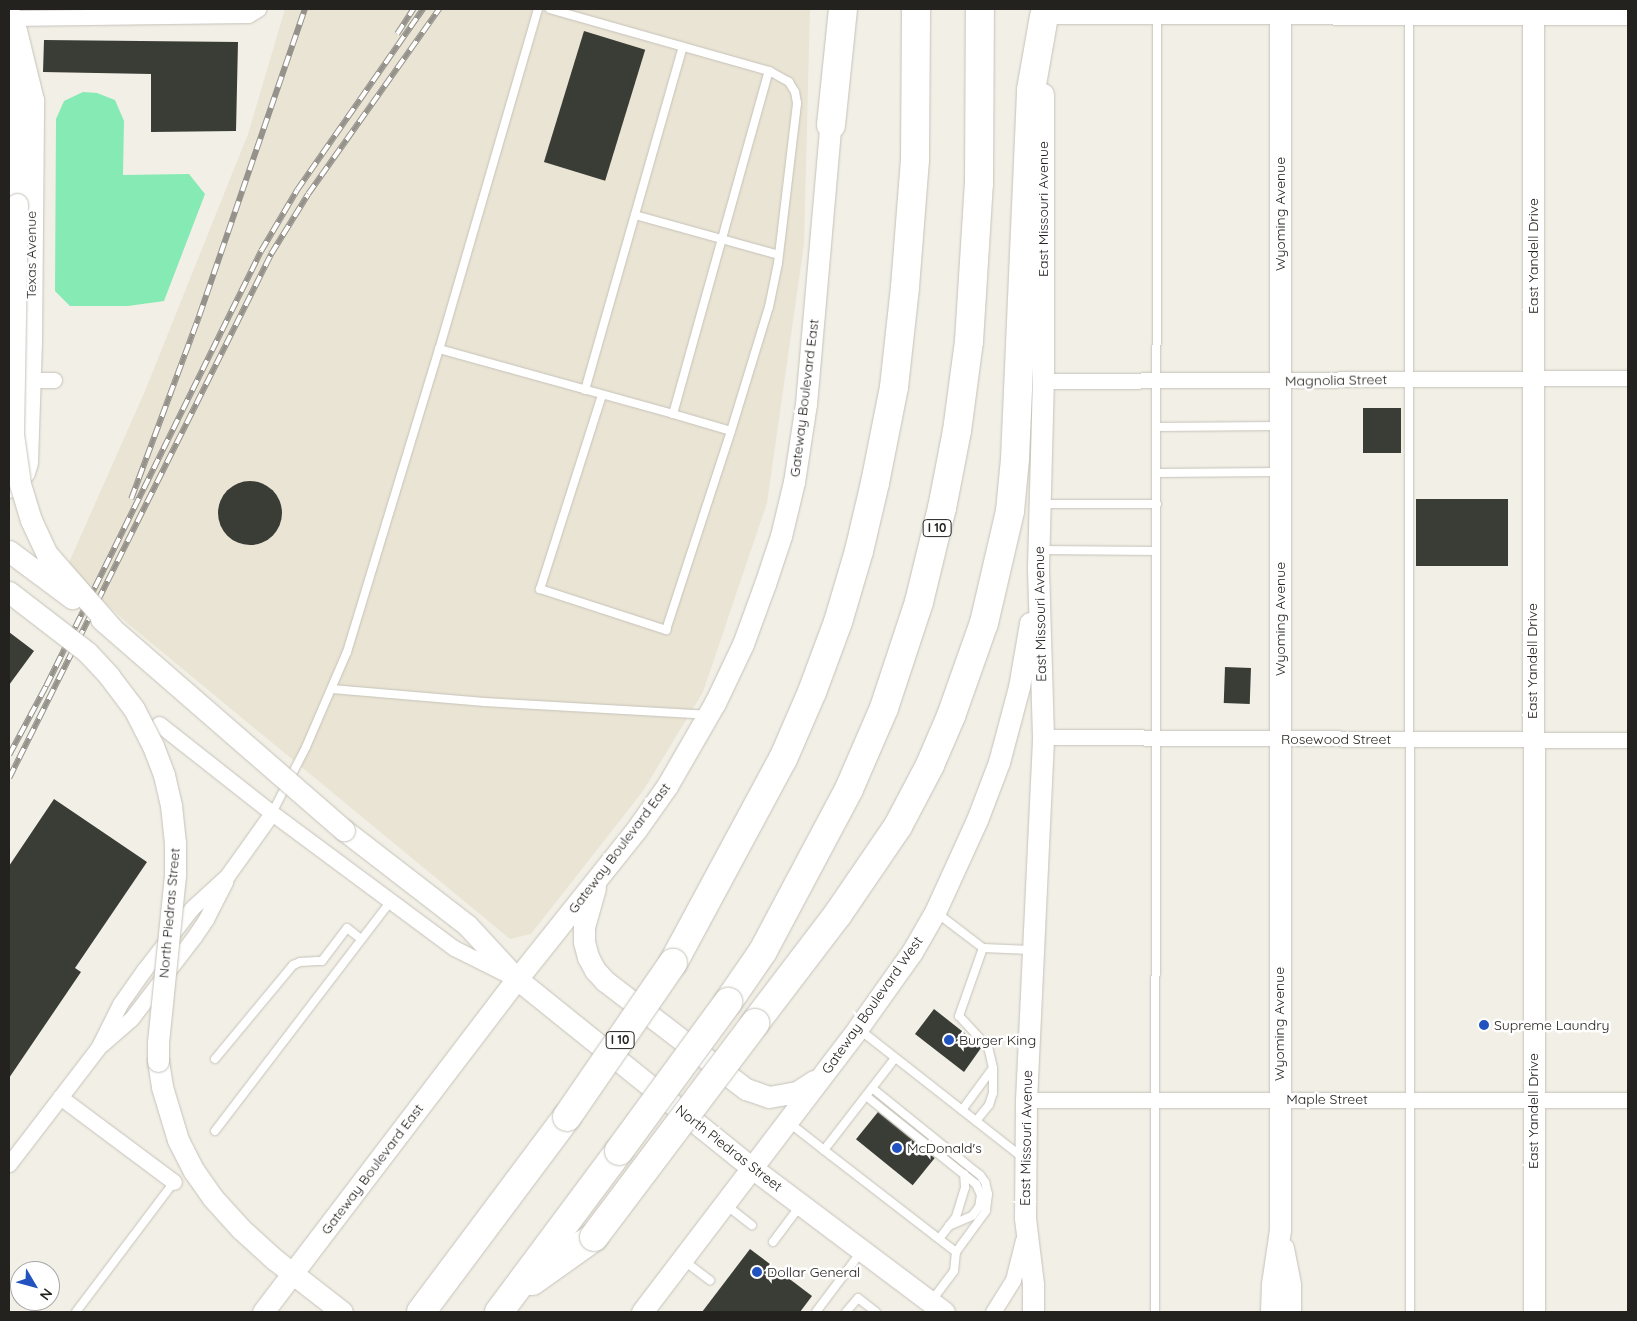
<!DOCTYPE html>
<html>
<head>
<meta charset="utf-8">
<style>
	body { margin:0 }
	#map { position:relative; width:1637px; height:1321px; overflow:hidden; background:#f2efe6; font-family:Quicksand,sans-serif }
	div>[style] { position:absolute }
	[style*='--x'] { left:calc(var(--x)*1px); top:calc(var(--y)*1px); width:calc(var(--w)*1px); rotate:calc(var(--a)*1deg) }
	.built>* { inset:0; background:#eae4d4 }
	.water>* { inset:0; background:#85eab4 }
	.building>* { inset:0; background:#3a3d36; transform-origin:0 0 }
	.round { border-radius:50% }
	.roads { filter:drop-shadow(0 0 1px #c5c2b9) drop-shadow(0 0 1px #c5c2b9) }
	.lane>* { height:8px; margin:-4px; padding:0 4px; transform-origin:4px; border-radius:4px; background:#fff }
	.street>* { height:15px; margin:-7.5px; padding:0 7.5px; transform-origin:7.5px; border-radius:7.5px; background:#fff }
	.secondary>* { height:21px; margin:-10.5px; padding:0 10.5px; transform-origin:10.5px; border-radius:10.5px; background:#fff }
	.highway>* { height:28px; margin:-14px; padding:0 14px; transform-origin:14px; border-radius:14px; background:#fff }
	.rail>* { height:5.5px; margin-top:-2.75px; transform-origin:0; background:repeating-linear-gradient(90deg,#fff 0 11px,#95928c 0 22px); box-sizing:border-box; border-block:1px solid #95928c }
	.bridges { filter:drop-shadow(0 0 1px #c5c2b9) drop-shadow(0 0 1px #c5c2b9) }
	.secondary-bridge>* { height:21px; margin:-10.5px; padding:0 10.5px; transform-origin:10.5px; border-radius:10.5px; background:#fff }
	.highway-bridge>* { height:28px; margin:-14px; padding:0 14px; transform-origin:14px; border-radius:14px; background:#fff }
	.dots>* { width:14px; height:14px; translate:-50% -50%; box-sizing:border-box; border:2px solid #fff; border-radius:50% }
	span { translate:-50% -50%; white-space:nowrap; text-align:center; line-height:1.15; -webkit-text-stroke:5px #fff; paint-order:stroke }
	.shield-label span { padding:1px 4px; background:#fff; border:1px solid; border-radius:4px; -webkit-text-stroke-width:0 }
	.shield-label { font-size:12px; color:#24221f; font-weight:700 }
	.street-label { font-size:14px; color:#24221f }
	.poi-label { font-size:14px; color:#24221f }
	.left { translate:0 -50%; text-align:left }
	.frame { position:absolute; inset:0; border:10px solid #24221f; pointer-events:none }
	.north { position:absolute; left:10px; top:1261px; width:50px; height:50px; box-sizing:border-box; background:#fff; border:1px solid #a7a7a5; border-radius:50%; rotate:127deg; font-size:14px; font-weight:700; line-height:20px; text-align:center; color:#24221f }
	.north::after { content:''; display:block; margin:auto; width:18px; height:22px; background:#2152bf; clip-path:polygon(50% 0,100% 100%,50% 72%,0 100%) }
</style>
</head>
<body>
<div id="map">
	<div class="built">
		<div style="clip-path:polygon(285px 9px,810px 9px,804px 244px,767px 503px,703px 692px,643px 791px,531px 934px,510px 939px,127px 623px,67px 567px,145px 391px,248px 134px)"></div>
	</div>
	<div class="water">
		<div style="clip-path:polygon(83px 92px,97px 93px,115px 100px,124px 121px,123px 175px,189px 174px,205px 194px,164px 301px,128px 306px,70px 306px,55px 291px,56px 119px,64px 101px)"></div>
	</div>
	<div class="building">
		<div style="left:584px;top:31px;width:64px;height:137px;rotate:17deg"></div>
		<div style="clip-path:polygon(44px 40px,238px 42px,236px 131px,151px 132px,151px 74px,43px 72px)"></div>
		<div style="left:1363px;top:408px;width:38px;height:45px"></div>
		<div class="round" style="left:218px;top:481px;width:64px;height:64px"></div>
		<div style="left:1416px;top:499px;width:92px;height:67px"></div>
		<div style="clip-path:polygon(9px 632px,34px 651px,9px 685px)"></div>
		<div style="left:1225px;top:667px;width:26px;height:36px;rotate:2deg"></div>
		<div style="clip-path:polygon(54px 799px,147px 862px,75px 968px,81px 972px,9px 1078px,9px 866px)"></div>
		<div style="clip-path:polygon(934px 1009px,972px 1039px,981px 1048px,964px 1072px,915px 1034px)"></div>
		<div style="left:878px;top:1112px;width:73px;height:35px;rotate:39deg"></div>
		<div style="clip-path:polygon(750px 1249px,812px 1296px,800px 1312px,702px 1312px)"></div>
	</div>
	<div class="roads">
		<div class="lane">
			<div style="--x:538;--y:9;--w:354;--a:106.2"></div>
			<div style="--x:439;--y:349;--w:243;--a:15.5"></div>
			<div style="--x:673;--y:414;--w:356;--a:-74.4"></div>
			<div style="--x:769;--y:71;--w:228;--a:-164.2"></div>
			<div style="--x:1409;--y:9;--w:1303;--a:89.96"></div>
			<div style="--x:635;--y:215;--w:149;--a:15.5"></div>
			<div style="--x:585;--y:390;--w:357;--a:-74.1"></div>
			<div style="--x:602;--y:395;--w:204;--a:107.7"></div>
			<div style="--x:540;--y:589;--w:133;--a:18"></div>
			<div style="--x:666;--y:630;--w:209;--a:-71.9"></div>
			<div style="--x:673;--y:414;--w:60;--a:16.3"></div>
			<div style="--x:731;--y:431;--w:130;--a:-73"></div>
			<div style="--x:769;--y:307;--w:45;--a:-78.4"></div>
			<div style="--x:778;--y:263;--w:161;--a:-83.2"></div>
			<div style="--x:797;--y:103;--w:11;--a:-100"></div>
			<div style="--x:795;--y:92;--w:12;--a:-121"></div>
			<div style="--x:789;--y:82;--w:23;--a:-151"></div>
			<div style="--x:1156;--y:427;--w:122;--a:-0.5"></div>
			<div style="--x:1157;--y:473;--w:121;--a:-0.5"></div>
			<div style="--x:1041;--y:504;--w:116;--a:0"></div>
			<div style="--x:1040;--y:550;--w:116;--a:0.5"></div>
			<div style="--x:332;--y:689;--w:153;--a:4.9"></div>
			<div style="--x:484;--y:702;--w:223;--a:3.3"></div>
			<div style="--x:272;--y:813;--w:74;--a:-62.7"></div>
			<div style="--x:306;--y:747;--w:103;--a:-66.7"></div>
			<div style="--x:347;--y:652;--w:317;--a:-73.1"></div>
			<div style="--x:937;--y:913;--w:58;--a:37.3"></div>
			<div style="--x:983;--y:948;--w:48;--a:2.4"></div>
			<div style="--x:860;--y:1030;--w:206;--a:38.1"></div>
			<div style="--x:215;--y:1059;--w:122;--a:-50.3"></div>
			<div style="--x:293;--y:965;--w:8;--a:-23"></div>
			<div style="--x:300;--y:962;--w:22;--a:-3"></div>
			<div style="--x:322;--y:961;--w:41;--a:-52.9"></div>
			<div style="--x:347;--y:928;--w:18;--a:38"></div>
			<div style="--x:872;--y:1088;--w:139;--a:38.9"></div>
			<div style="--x:980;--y:1175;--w:9;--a:54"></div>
			<div style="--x:985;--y:1182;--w:12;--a:76"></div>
			<div style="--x:988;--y:1194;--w:17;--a:97"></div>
			<div style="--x:986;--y:1211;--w:51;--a:126.2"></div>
			<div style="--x:866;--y:1096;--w:141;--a:38.7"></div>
			<div style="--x:976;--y:1184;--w:12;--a:66"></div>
			<div style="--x:981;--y:1195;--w:12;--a:99"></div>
			<div style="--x:979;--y:1207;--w:11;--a:128"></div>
			<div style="--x:972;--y:1216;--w:25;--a:157"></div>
			<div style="--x:949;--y:1226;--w:16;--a:128"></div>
			<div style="--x:962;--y:1110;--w:52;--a:-53.6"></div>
			<div style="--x:787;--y:1121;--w:47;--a:38.1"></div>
			<div style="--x:824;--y:1150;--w:116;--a:-52.3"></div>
			<div style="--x:976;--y:1121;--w:21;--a:-51"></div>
			<div style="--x:989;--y:1105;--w:13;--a:-72"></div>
			<div style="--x:993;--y:1093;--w:25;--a:-90"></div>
			<div style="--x:993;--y:1068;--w:22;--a:-103"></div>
			<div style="--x:988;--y:1047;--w:42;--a:-133.1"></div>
			<div style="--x:959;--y:1016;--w:72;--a:-70.6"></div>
			<div style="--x:215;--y:1131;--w:290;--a:-52.6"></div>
			<div style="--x:824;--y:1150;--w:167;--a:37.7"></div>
			<div style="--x:956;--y:1252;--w:19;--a:96"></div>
			<div style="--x:954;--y:1271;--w:36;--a:127"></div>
			<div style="--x:726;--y:1205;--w:33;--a:38"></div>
			<div style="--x:949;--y:1226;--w:11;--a:-52"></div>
			<div style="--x:956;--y:1217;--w:31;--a:-73"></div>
			<div style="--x:965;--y:1187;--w:13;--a:-94"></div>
			<div style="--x:773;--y:1242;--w:45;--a:-53.1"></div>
			<div style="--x:683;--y:1260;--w:34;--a:37"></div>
			<div style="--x:76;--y:1312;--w:163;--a:-53"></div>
			<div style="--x:816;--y:1312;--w:75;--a:-53.1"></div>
			<div style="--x:846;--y:1312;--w:18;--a:-49"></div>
			<div style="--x:858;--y:1298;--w:23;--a:38"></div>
			<div style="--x:1155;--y:1312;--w:1298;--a:-89.91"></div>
		</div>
		<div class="street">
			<div style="--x:1044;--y:16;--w:584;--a:0.1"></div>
			<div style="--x:9;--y:18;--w:239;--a:-0.7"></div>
			<div style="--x:248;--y:15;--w:12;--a:-31"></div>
			<div style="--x:20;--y:380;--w:34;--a:0"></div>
			<div style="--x:1043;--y:381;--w:585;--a:-0.29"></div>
			<div style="--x:159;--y:724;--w:144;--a:38.2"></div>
			<div style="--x:272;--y:813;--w:227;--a:36.6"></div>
			<div style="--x:454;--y:948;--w:60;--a:26.6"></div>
			<div style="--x:1043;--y:737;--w:585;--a:0.29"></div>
			<div style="--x:102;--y:1044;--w:38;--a:-41"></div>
			<div style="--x:131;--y:1019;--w:103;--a:-52.5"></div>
			<div style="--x:194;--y:937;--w:22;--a:-56"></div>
			<div style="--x:206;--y:919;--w:42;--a:-62.8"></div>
			<div style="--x:60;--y:1097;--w:142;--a:36.7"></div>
			<div style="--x:1026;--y:1100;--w:602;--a:0"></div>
			<div style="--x:9;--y:1164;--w:146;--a:-52.5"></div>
			<div style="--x:98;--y:1048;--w:49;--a:-63.4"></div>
			<div style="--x:120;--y:1004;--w:42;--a:-54.8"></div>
			<div style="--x:144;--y:970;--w:78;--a:-52.3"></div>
			<div style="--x:192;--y:908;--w:47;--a:-42.4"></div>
			<div style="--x:227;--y:876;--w:77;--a:-54.5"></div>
			<div style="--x:993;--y:1312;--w:38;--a:-58"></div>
			<div style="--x:1013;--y:1280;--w:41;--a:-76"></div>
		</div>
		<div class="secondary">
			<div style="--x:1533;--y:9;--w:1303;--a:89.96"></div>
			<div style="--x:13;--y:53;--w:151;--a:88.5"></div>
			<div style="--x:9;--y:487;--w:21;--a:-45"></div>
			<div style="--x:24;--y:472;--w:10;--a:-73"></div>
			<div style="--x:27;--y:462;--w:121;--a:-88.1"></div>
			<div style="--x:31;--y:341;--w:241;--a:-89.5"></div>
			<div style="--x:33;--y:100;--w:84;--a:-103.7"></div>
			<div style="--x:344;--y:830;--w:155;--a:37.7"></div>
			<div style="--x:467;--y:925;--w:74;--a:47.2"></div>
			<div style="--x:517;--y:979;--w:302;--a:38.8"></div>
			<div style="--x:752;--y:1168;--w:240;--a:36.9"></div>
			<div style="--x:595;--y:888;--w:41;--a:105.8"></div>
			<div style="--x:584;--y:927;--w:15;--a:90"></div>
			<div style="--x:584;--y:942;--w:16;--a:75"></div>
			<div style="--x:588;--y:957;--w:15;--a:62"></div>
			<div style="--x:595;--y:970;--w:15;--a:48"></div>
			<div style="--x:605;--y:981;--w:178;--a:37.5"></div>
			<div style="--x:746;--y:1089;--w:24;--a:19"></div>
			<div style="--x:769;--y:1097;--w:28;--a:-10"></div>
			<div style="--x:797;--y:1092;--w:20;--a:-33"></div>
			<div style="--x:158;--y:1061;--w:26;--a:81"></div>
			<div style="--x:162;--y:1087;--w:55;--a:73.2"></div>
			<div style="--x:178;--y:1140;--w:35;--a:63"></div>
			<div style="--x:194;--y:1171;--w:32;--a:55"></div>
			<div style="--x:212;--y:1197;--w:43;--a:47.8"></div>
			<div style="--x:241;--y:1229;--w:45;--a:42.3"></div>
			<div style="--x:274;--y:1259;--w:86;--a:37.9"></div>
			<div style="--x:1283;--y:1248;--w:38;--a:79"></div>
			<div style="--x:1290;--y:1285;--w:27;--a:90"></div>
			<div style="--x:263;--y:1312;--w:419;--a:-52.7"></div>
			<div style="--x:517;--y:979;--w:191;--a:-51.4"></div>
			<div style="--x:636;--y:830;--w:54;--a:-54.8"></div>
			<div style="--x:667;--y:786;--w:96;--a:-60"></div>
			<div style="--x:715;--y:703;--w:65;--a:-64.6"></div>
			<div style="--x:743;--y:644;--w:64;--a:-69.9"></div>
			<div style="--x:765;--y:584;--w:51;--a:-71.6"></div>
			<div style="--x:781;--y:536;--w:56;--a:-76.5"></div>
			<div style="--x:794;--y:482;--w:79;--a:-81.3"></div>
			<div style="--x:806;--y:404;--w:296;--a:-85"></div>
			<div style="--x:642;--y:1312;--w:357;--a:-52.7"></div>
			<div style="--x:858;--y:1028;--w:93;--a:-54.6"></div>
			<div style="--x:912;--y:952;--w:46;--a:-60.1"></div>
			<div style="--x:935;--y:912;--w:101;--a:-65.5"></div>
			<div style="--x:977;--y:820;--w:62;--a:-69.2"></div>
			<div style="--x:999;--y:762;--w:78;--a:-75.1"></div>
			<div style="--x:1019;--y:687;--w:65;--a:-80.2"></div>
			<div style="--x:1033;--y:1312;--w:28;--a:-90"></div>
			<div style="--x:1033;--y:1284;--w:66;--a:-96.9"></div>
			<div style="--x:1025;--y:1218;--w:118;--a:-89.5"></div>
			<div style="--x:1026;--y:1100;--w:363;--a:-87.3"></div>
			<div style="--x:1043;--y:737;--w:169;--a:-91.7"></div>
			<div style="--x:1038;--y:568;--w:187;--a:-88.5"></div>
			<div style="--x:1043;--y:381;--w:287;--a:-90"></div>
			<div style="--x:1271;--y:1312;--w:28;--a:-88"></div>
			<div style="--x:1272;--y:1284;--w:55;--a:-81.6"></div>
			<div style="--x:1280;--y:1230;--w:1221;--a:-90"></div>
		</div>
		<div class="highway">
			<div style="--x:831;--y:125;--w:117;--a:-84.1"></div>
			<div style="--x:673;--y:963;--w:232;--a:-61.7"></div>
			<div style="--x:783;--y:759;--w:73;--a:-66.6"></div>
			<div style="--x:812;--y:692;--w:75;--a:-69.6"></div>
			<div style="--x:838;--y:622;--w:74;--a:-73.5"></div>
			<div style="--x:859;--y:551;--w:70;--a:-76.8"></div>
			<div style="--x:875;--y:483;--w:98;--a:-78.8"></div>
			<div style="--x:894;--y:387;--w:101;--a:-83.7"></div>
			<div style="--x:905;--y:287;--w:128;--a:-85.5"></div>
			<div style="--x:915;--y:159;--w:150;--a:-89.6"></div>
			<div style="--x:728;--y:1002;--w:62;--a:-55.5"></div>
			<div style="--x:763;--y:951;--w:183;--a:-62"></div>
			<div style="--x:849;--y:789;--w:88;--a:-66.6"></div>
			<div style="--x:884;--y:708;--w:112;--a:-71.7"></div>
			<div style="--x:919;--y:602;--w:97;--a:-76.3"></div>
			<div style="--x:942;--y:508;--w:78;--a:-79"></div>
			<div style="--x:957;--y:431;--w:91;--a:-82.4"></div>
			<div style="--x:969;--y:341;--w:157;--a:-86.4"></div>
			<div style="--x:979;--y:184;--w:175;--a:-89.7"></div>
			<div style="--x:755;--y:1023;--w:137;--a:-52.7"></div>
			<div style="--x:838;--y:914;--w:107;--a:-55.7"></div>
			<div style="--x:898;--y:826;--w:69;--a:-62.3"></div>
			<div style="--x:930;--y:765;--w:53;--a:-66.8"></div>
			<div style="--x:951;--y:716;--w:99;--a:-70.5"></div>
			<div style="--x:984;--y:623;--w:115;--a:-76.9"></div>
			<div style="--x:1010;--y:511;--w:52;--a:-84.5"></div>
			<div style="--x:1015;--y:459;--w:369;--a:-87.5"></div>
			<div style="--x:1031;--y:90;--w:75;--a:-80"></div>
			<div style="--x:532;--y:1281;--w:76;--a:-35.4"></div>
			<div style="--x:421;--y:1312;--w:244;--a:-53.2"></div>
			<div style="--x:499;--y:1312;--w:201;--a:-53.3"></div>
		</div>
	</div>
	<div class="rail">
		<div style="--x:397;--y:34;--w:30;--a:-57"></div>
		<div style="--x:131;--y:499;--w:195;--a:-69.6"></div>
		<div style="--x:199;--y:316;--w:325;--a:-71"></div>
		<div style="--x:9;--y:755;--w:78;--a:-61.8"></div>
		<div style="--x:46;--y:686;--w:485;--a:-63.7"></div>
		<div style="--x:261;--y:251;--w:71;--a:-59.5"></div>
		<div style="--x:297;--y:190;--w:221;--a:-55.2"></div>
		<div style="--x:9;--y:778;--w:586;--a:-63.43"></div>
		<div style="--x:271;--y:254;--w:70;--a:-58.3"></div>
		<div style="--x:308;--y:194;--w:227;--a:-54.7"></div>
	</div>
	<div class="bridges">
		<div class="secondary-bridge">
			<div style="--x:17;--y:204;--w:230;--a:91"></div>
			<div style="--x:13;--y:434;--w:50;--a:82"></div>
			<div style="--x:20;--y:484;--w:38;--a:73"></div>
			<div style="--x:31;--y:520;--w:38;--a:65"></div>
			<div style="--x:47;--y:554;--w:98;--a:48.7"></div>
			<div style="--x:9;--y:551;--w:79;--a:36.7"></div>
			<div style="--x:9;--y:592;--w:98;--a:37.6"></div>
			<div style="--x:87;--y:652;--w:33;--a:47"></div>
			<div style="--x:109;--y:676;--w:41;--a:52.9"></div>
			<div style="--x:134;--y:709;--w:42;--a:62.8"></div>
			<div style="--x:153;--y:746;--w:31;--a:69"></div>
			<div style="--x:164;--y:775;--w:31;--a:77"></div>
			<div style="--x:171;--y:805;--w:37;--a:84"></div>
			<div style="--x:175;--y:842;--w:33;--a:90"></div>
			<div style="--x:175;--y:875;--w:168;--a:95.8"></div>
			<div style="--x:158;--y:1042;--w:19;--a:90"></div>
			<div style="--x:101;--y:619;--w:322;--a:41"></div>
		</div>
		<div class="highway-bridge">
			<div style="--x:567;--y:1117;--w:187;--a:-55.5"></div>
			<div style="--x:619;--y:1151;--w:185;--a:-53.8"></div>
			<div style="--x:594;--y:1237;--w:268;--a:-53"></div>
		</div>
	</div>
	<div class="dots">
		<div style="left:1484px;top:1025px;background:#2152bf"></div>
		<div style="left:949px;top:1040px;background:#2152bf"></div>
		<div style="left:897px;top:1148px;background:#2152bf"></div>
		<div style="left:757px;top:1272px;background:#2152bf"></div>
	</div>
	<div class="shield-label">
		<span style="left:937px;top:528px">I 10</span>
		<span style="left:620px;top:1040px">I 10</span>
	</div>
	<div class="street-label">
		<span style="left:1043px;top:209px;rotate:-90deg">East Missouri Avenue</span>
		<span style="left:1280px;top:214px;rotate:-90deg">Wyoming Avenue</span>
		<span style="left:31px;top:255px;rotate:-90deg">Texas Avenue</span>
		<span style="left:1533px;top:256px;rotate:-90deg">East Yandell Drive</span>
		<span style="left:1336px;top:380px;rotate:-1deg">Magnolia Street</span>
		<span style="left:804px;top:398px;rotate:-83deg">Gateway Boulevard East</span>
		<span style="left:1040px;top:614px;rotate:-91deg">East Missouri Avenue</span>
		<span style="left:1280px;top:619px;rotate:-90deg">Wyoming Avenue</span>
		<span style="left:1532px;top:661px;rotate:-90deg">East Yandell Drive</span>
		<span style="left:1336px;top:739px">Rosewood Street</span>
		<span style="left:619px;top:848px;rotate:-53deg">Gateway Boulevard East</span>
		<span style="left:169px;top:913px;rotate:-85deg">North Piedras Street</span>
		<span style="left:872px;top:1005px;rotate:-55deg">Gateway Boulevard West</span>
		<span style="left:1279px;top:1024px;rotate:-90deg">Wyoming Avenue</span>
		<span style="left:1327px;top:1099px">Maple Street</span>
		<span style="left:1533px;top:1111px;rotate:-90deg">East Yandell Drive</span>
		<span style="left:1026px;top:1138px;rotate:-89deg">East Missouri Avenue</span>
		<span style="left:729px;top:1148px;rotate:38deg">North Piedras Street</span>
		<span style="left:372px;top:1169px;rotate:-53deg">Gateway Boulevard East</span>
	</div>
	<div class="poi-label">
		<span class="left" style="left:1494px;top:1025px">Supreme Laundry</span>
		<span class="left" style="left:959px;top:1040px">Burger King</span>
		<span class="left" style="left:907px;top:1148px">McDonald's</span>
		<span class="left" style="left:767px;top:1272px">Dollar General</span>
	</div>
	<div class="frame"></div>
	<div class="north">N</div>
</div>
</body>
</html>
